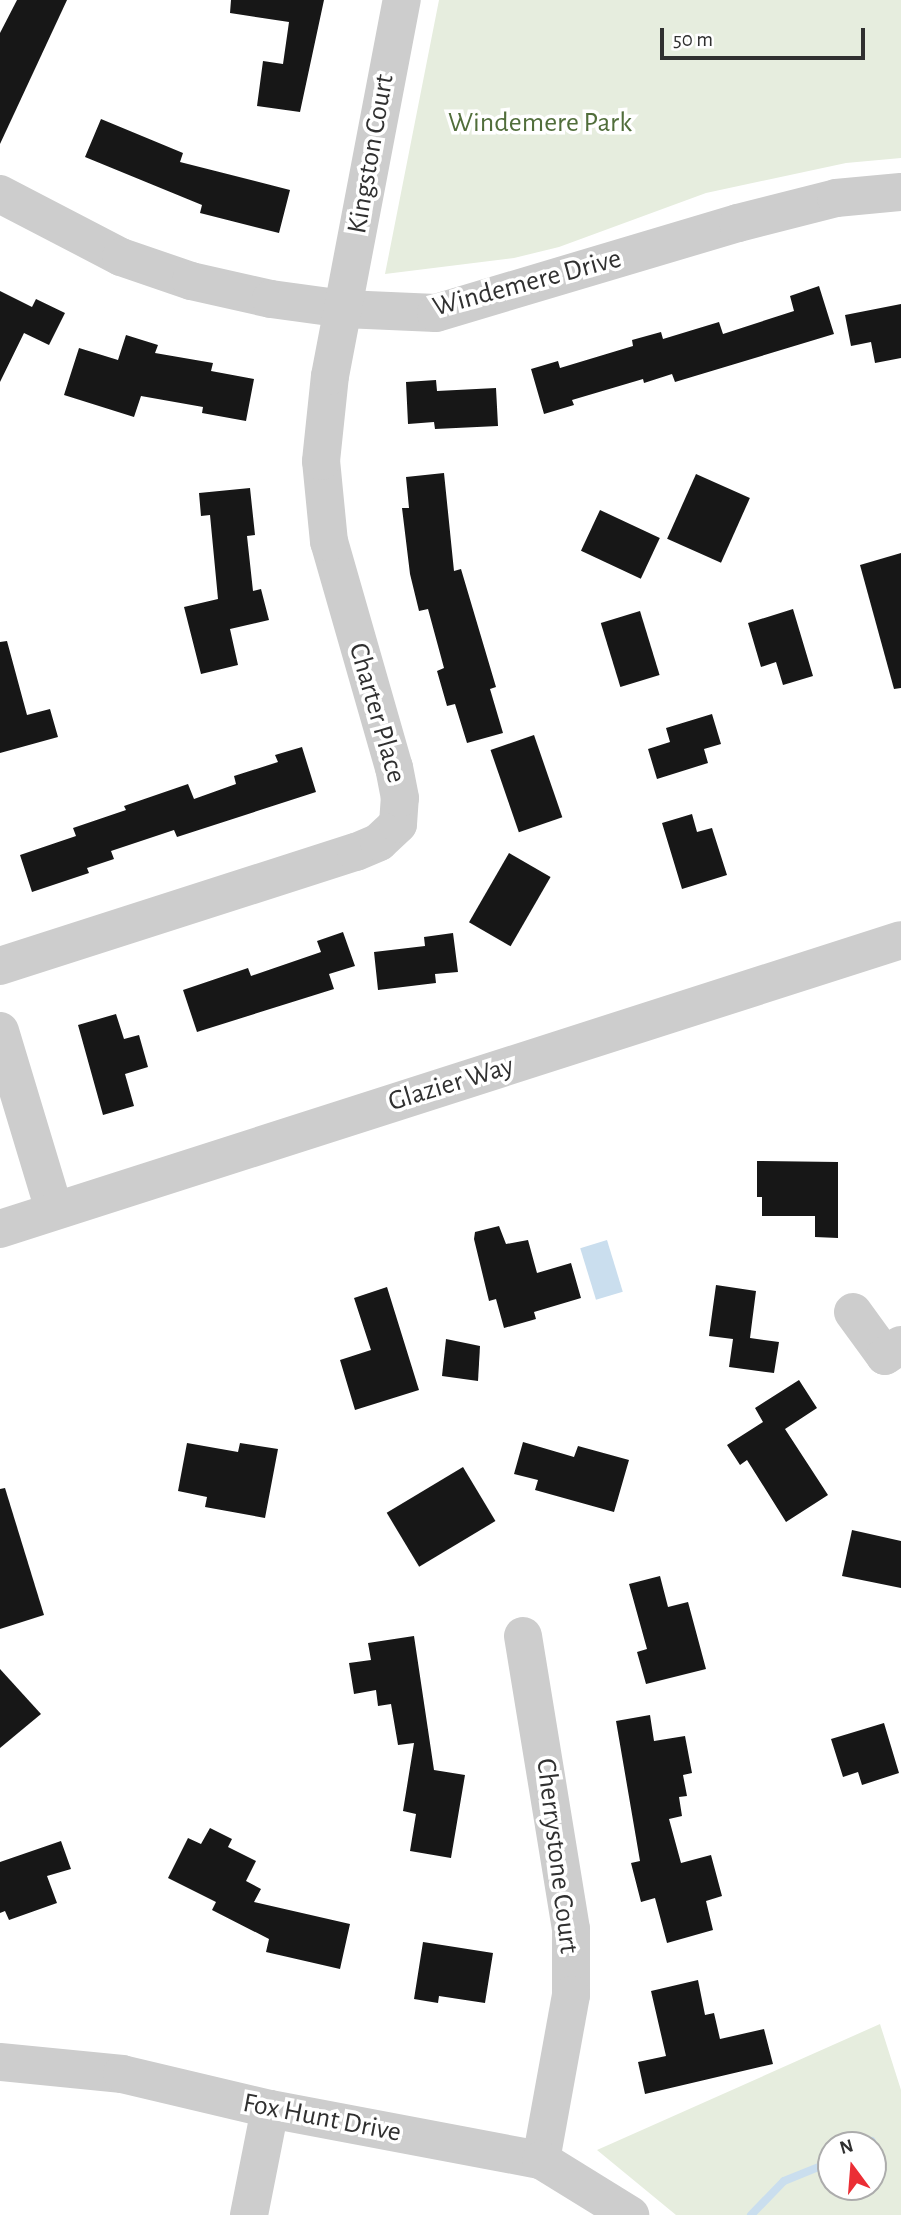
<!DOCTYPE html>
<html>
<head>
<meta charset="utf-8">
<style>
	body { margin:0 }
	#map { position:relative; width:901px; height:2215px; overflow:hidden; background:#fff; font-family:"Alegreya Sans",sans-serif }
	div>[style] { position:absolute }
	[style*='--x'] { left:calc(var(--x)*1px); top:calc(var(--y)*1px); width:calc(var(--w)*1px); rotate:calc(var(--a)*1deg) }
	.green>* { inset:0; background:#e6edde }
	.water>* { inset:0; background:#cadeee; transform-origin:0 0 }
	.stream>* { height:8px; margin:-4px; padding:0 4px; transform-origin:4px; border-radius:4px; background:#cadeee }
	.building>* { inset:0; background:#171717; transform-origin:0 0 }
	.minor>* { height:38px; margin:-19px; padding:0 19px; transform-origin:19px; border-radius:19px; background:#cdcdcd }
	span { translate:-50% -50%; white-space:nowrap; text-align:center; line-height:1.15; -webkit-text-stroke:7px #fff; paint-order:stroke }
	.park-label { font-size:28px; color:#516e3b }
	.street-label { font-size:28px; color:#303030 }
	.north { position:absolute; left:817px; top:2131px; width:70px; height:70px; box-sizing:border-box; background:#fff; border:2px solid #acacac; border-radius:50%; rotate:344deg; font-size:19px; font-weight:700; line-height:28px; text-align:center; color:#303030 }
	.north::after { content:''; display:block; margin:auto; width:24px; height:32px; background:#eb2e35; clip-path:polygon(50% 0,100% 100%,50% 72%,0 100%) }
	.scale { position:absolute; left:660px; top:28px; width:205px; height:32px; box-sizing:border-box; border:4px solid #303030; border-top:0; padding-left:9px; font-size:21px; line-height:24px; white-space:nowrap; color:#303030; -webkit-text-stroke:5px #fff; paint-order:stroke }
</style>
</head>
<body>
<div id="map">
	<div class="green">
		<div style="clip-path:polygon(439px 0,901px 0,901px 158px,846px 163px,706px 193px,559px 247px,514px 258px,385px 274px)"></div>
		<div style="clip-path:polygon(evenodd,880px 2024px,901px 2090px,901px 2215px,676px 2215px,597px 2150px,880px 2024px,831px 2145px,873px 2145px,873px 2187px,831px 2187px,831px 2145px)"></div>
	</div>
	<div class="water">
		<div style="left:607px;top:1240px;width:54px;height:28px;rotate:73deg"></div>
	</div>
	<div class="stream">
		<div style="--x:866;--y:2145;--w:7;--a:-34"></div>
		<div style="--x:751;--y:2215;--w:47;--a:-45.9"></div>
		<div style="--x:784;--y:2181;--w:51;--a:-22"></div>
	</div>
	<div class="building">
		<div style="clip-path:polygon(17px 0,67px 0,0 144px,0 33px)"></div>
		<div style="clip-path:polygon(231px 0,324px 0,300px 112px,257px 106px,263px 61px,283px 64px,289px 22px,230px 13px)"></div>
		<div style="clip-path:polygon(101px 119px,183px 153px,180px 162px,290px 190px,279px 233px,200px 213px,202px 205px,85px 157px)"></div>
		<div style="clip-path:polygon(819px 286px,834px 334px,675px 382px,672px 374px,644px 383px,643px 379px,572px 400px,574px 405px,544px 414px,531px 369px,558px 361px,560px 368px,633px 346px,632px 340px,661px 332px,663px 339px,719px 322px,723px 334px,794px 311px,790px 296px)"></div>
		<div style="clip-path:polygon(0 291px,32px 307px,36px 299px,65px 313px,49px 345px,24px 333px,0 382px)"></div>
		<div style="clip-path:polygon(901px 304px,901px 358px,875px 363px,871px 342px,851px 346px,845px 315px)"></div>
		<div style="clip-path:polygon(126px 335px,158px 345px,155px 353px,213px 363px,211px 371px,254px 379px,246px 421px,202px 413px,203px 407px,141px 396px,134px 417px,64px 395px,79px 348px,118px 360px)"></div>
		<div style="clip-path:polygon(436px 380px,437px 391px,496px 388px,498px 426px,435px 429px,434px 422px,408px 424px,406px 382px)"></div>
		<div style="clip-path:polygon(444px 473px,454px 571px,461px 569px,496px 687px,490px 689px,503px 733px,467px 743px,455px 704px,447px 706px,437px 671px,444px 668px,428px 609px,419px 611px,410px 574px,402px 508px,409px 508px,406px 477px)"></div>
		<div style="left:696px;top:474px;width:59px;height:71px;rotate:24deg"></div>
		<div style="clip-path:polygon(250px 488px,255px 535px,247px 536px,253px 591px,261px 589px,269px 620px,230px 629px,238px 665px,201px 674px,184px 607px,218px 599px,210px 515px,201px 516px,199px 493px)"></div>
		<div style="left:600px;top:510px;width:66px;height:45px;rotate:25deg"></div>
		<div style="clip-path:polygon(901px 553px,901px 688px,894px 689px,860px 565px)"></div>
		<div style="clip-path:polygon(793px 609px,813px 676px,783px 685px,776px 662px,761px 667px,748px 623px)"></div>
		<div style="left:640px;top:611px;width:67px;height:41px;rotate:73deg"></div>
		<div style="clip-path:polygon(7px 641px,27px 715px,50px 709px,58px 737px,0 753px,0 642px)"></div>
		<div style="clip-path:polygon(712px 714px,721px 744px,704px 749px,708px 763px,657px 779px,648px 749px,670px 742px,666px 728px)"></div>
		<div style="left:534px;top:735px;width:87px;height:46px;rotate:71deg"></div>
		<div style="clip-path:polygon(302px 747px,316px 792px,177px 837px,174px 830px,111px 851px,114px 859px,87px 868px,89px 873px,32px 892px,20px 855px,76px 836px,73px 828px,126px 810px,124px 806px,188px 784px,194px 799px,236px 784px,234px 776px,278px 762px,275px 755px)"></div>
		<div style="clip-path:polygon(692px 814px,697px 832px,712px 828px,727px 875px,682px 889px,662px 823px)"></div>
		<div style="left:509px;top:853px;width:48px;height:80px;rotate:30deg"></div>
		<div style="clip-path:polygon(343px 932px,355px 966px,329px 974px,334px 989px,197px 1032px,183px 990px,248px 968px,251px 976px,321px 952px,317px 941px)"></div>
		<div style="clip-path:polygon(453px 933px,458px 972px,435px 974px,436px 983px,378px 990px,374px 952px,425px 946px,424px 937px)"></div>
		<div style="clip-path:polygon(116px 1014px,124px 1039px,139px 1035px,148px 1067px,125px 1074px,134px 1106px,103px 1115px,78px 1025px)"></div>
		<div style="clip-path:polygon(757px 1161px,838px 1162px,838px 1238px,815px 1237px,815px 1216px,762px 1216px,762px 1197px,757px 1197px)"></div>
		<div style="clip-path:polygon(499px 1226px,506px 1244px,528px 1240px,537px 1273px,571px 1263px,581px 1298px,534px 1312px,536px 1319px,504px 1328px,496px 1299px,489px 1301px,474px 1239px,475px 1232px)"></div>
		<div style="clip-path:polygon(716px 1285px,756px 1291px,750px 1338px,779px 1342px,774px 1373px,729px 1367px,733px 1339px,709px 1336px)"></div>
		<div style="clip-path:polygon(387px 1287px,419px 1390px,355px 1410px,340px 1360px,371px 1350px,354px 1298px)"></div>
		<div style="clip-path:polygon(446px 1339px,480px 1346px,478px 1381px,442px 1376px)"></div>
		<div style="clip-path:polygon(799px 1380px,817px 1408px,785px 1429px,828px 1495px,786px 1522px,747px 1460px,740px 1465px,727px 1445px,763px 1422px,755px 1408px)"></div>
		<div style="clip-path:polygon(523px 1442px,574px 1457px,578px 1446px,629px 1460px,614px 1512px,535px 1490px,538px 1480px,514px 1474px)"></div>
		<div style="clip-path:polygon(187px 1443px,238px 1452px,240px 1443px,278px 1449px,265px 1518px,205px 1507px,207px 1497px,178px 1491px)"></div>
		<div style="left:463px;top:1467px;width:63px;height:89px;rotate:59deg"></div>
		<div style="clip-path:polygon(5px 1488px,44px 1615px,0 1629px,0 1489px)"></div>
		<div style="clip-path:polygon(852px 1530px,901px 1541px,901px 1588px,842px 1576px)"></div>
		<div style="clip-path:polygon(660px 1576px,668px 1607px,688px 1602px,706px 1669px,646px 1684px,637px 1652px,647px 1649px,629px 1584px)"></div>
		<div style="clip-path:polygon(414px 1636px,434px 1770px,465px 1775px,451px 1858px,410px 1851px,416px 1814px,403px 1811px,414px 1743px,398px 1745px,391px 1704px,378px 1706px,376px 1690px,354px 1694px,349px 1663px,371px 1660px,368px 1643px)"></div>
		<div style="clip-path:polygon(0 1669px,41px 1714px,0 1748px)"></div>
		<div style="clip-path:polygon(650px 1715px,654px 1741px,685px 1736px,692px 1773px,683px 1775px,687px 1796px,679px 1797px,682px 1816px,669px 1819px,681px 1863px,711px 1855px,722px 1896px,706px 1901px,713px 1930px,667px 1943px,655px 1898px,641px 1902px,631px 1863px,640px 1861px,616px 1721px)"></div>
		<div style="clip-path:polygon(884px 1723px,899px 1773px,862px 1785px,858px 1772px,843px 1777px,831px 1739px)"></div>
		<div style="clip-path:polygon(210px 1828px,232px 1839px,228px 1847px,256px 1861px,246px 1881px,261px 1889px,254px 1902px,350px 1924px,340px 1969px,266px 1952px,269px 1939px,212px 1910px,216px 1902px,168px 1878px,188px 1838px,201px 1844px)"></div>
		<div style="clip-path:polygon(61px 1841px,71px 1869px,47px 1876px,57px 1903px,9px 1920px,5px 1911px,0 1913px,0 1862px)"></div>
		<div style="clip-path:polygon(423px 1942px,493px 1953px,485px 2003px,439px 1996px,438px 2003px,414px 1999px)"></div>
		<div style="clip-path:polygon(698px 1980px,705px 2015px,714px 2013px,720px 2039px,764px 2029px,773px 2064px,645px 2094px,638px 2062px,666px 2056px,651px 1991px)"></div>
	</div>
	<div class="minor">
		<div style="--x:0;--y:194;--w:136;--a:27.5"></div>
		<div style="--x:121;--y:257;--w:74;--a:18.9"></div>
		<div style="--x:191;--y:281;--w:82;--a:12.7"></div>
		<div style="--x:271;--y:299;--w:74;--a:7.8"></div>
		<div style="--x:344;--y:309;--w:92;--a:2.5"></div>
		<div style="--x:436;--y:313;--w:315;--a:-16.6"></div>
		<div style="--x:738;--y:223;--w:101;--a:-14.3"></div>
		<div style="--x:836;--y:198;--w:65;--a:-5.3"></div>
		<div style="--x:0;--y:966;--w:374;--a:-17.8"></div>
		<div style="--x:356;--y:852;--w:25;--a:-23"></div>
		<div style="--x:379;--y:842;--w:26;--a:-43"></div>
		<div style="--x:398;--y:824;--w:26;--a:-86"></div>
		<div style="--x:400;--y:798;--w:31;--a:-101"></div>
		<div style="--x:394;--y:768;--w:235;--a:-106"></div>
		<div style="--x:329;--y:542;--w:81;--a:-95.6"></div>
		<div style="--x:321;--y:461;--w:85;--a:-84"></div>
		<div style="--x:330;--y:376;--w:383;--a:-79.2"></div>
		<div style="--x:0;--y:1031;--w:187;--a:73.2"></div>
		<div style="--x:0;--y:1229;--w:946;--a:-17.78"></div>
		<div style="--x:853;--y:1312;--w:54;--a:54"></div>
		<div style="--x:885;--y:1356;--w:19;--a:-35"></div>
		<div style="--x:523;--y:1636;--w:297;--a:80.7"></div>
		<div style="--x:571;--y:1929;--w:66;--a:90"></div>
		<div style="--x:571;--y:1995;--w:168;--a:100.3"></div>
		<div style="--x:0;--y:2062;--w:123;--a:5.6"></div>
		<div style="--x:122;--y:2074;--w:152;--a:13.3"></div>
		<div style="--x:270;--y:2109;--w:276;--a:10.7"></div>
		<div style="--x:541;--y:2160;--w:105;--a:31.7"></div>
		<div style="--x:249;--y:2215;--w:108;--a:-78.8"></div>
	</div>
	<div class="park-label">
		<span style="left:540px;top:123px">Windemere Park</span>
	</div>
	<div class="street-label">
		<span style="left:371px;top:154px;rotate:-80deg">Kingston Court</span>
		<span style="left:527px;top:283px;rotate:-15deg">Windemere Drive</span>
		<span style="left:377px;top:713px;rotate:74deg">Charter Place</span>
		<span style="left:451px;top:1084px;rotate:-17deg">Glazier Way</span>
		<span style="left:557px;top:1856px;rotate:83deg">Cherrystone Court</span>
		<span style="left:322px;top:2118px;rotate:11deg">Fox Hunt Drive</span>
	</div>
	<div class="north">N</div>
	<div class="scale">50 m</div>
</div>
</body>
</html>
